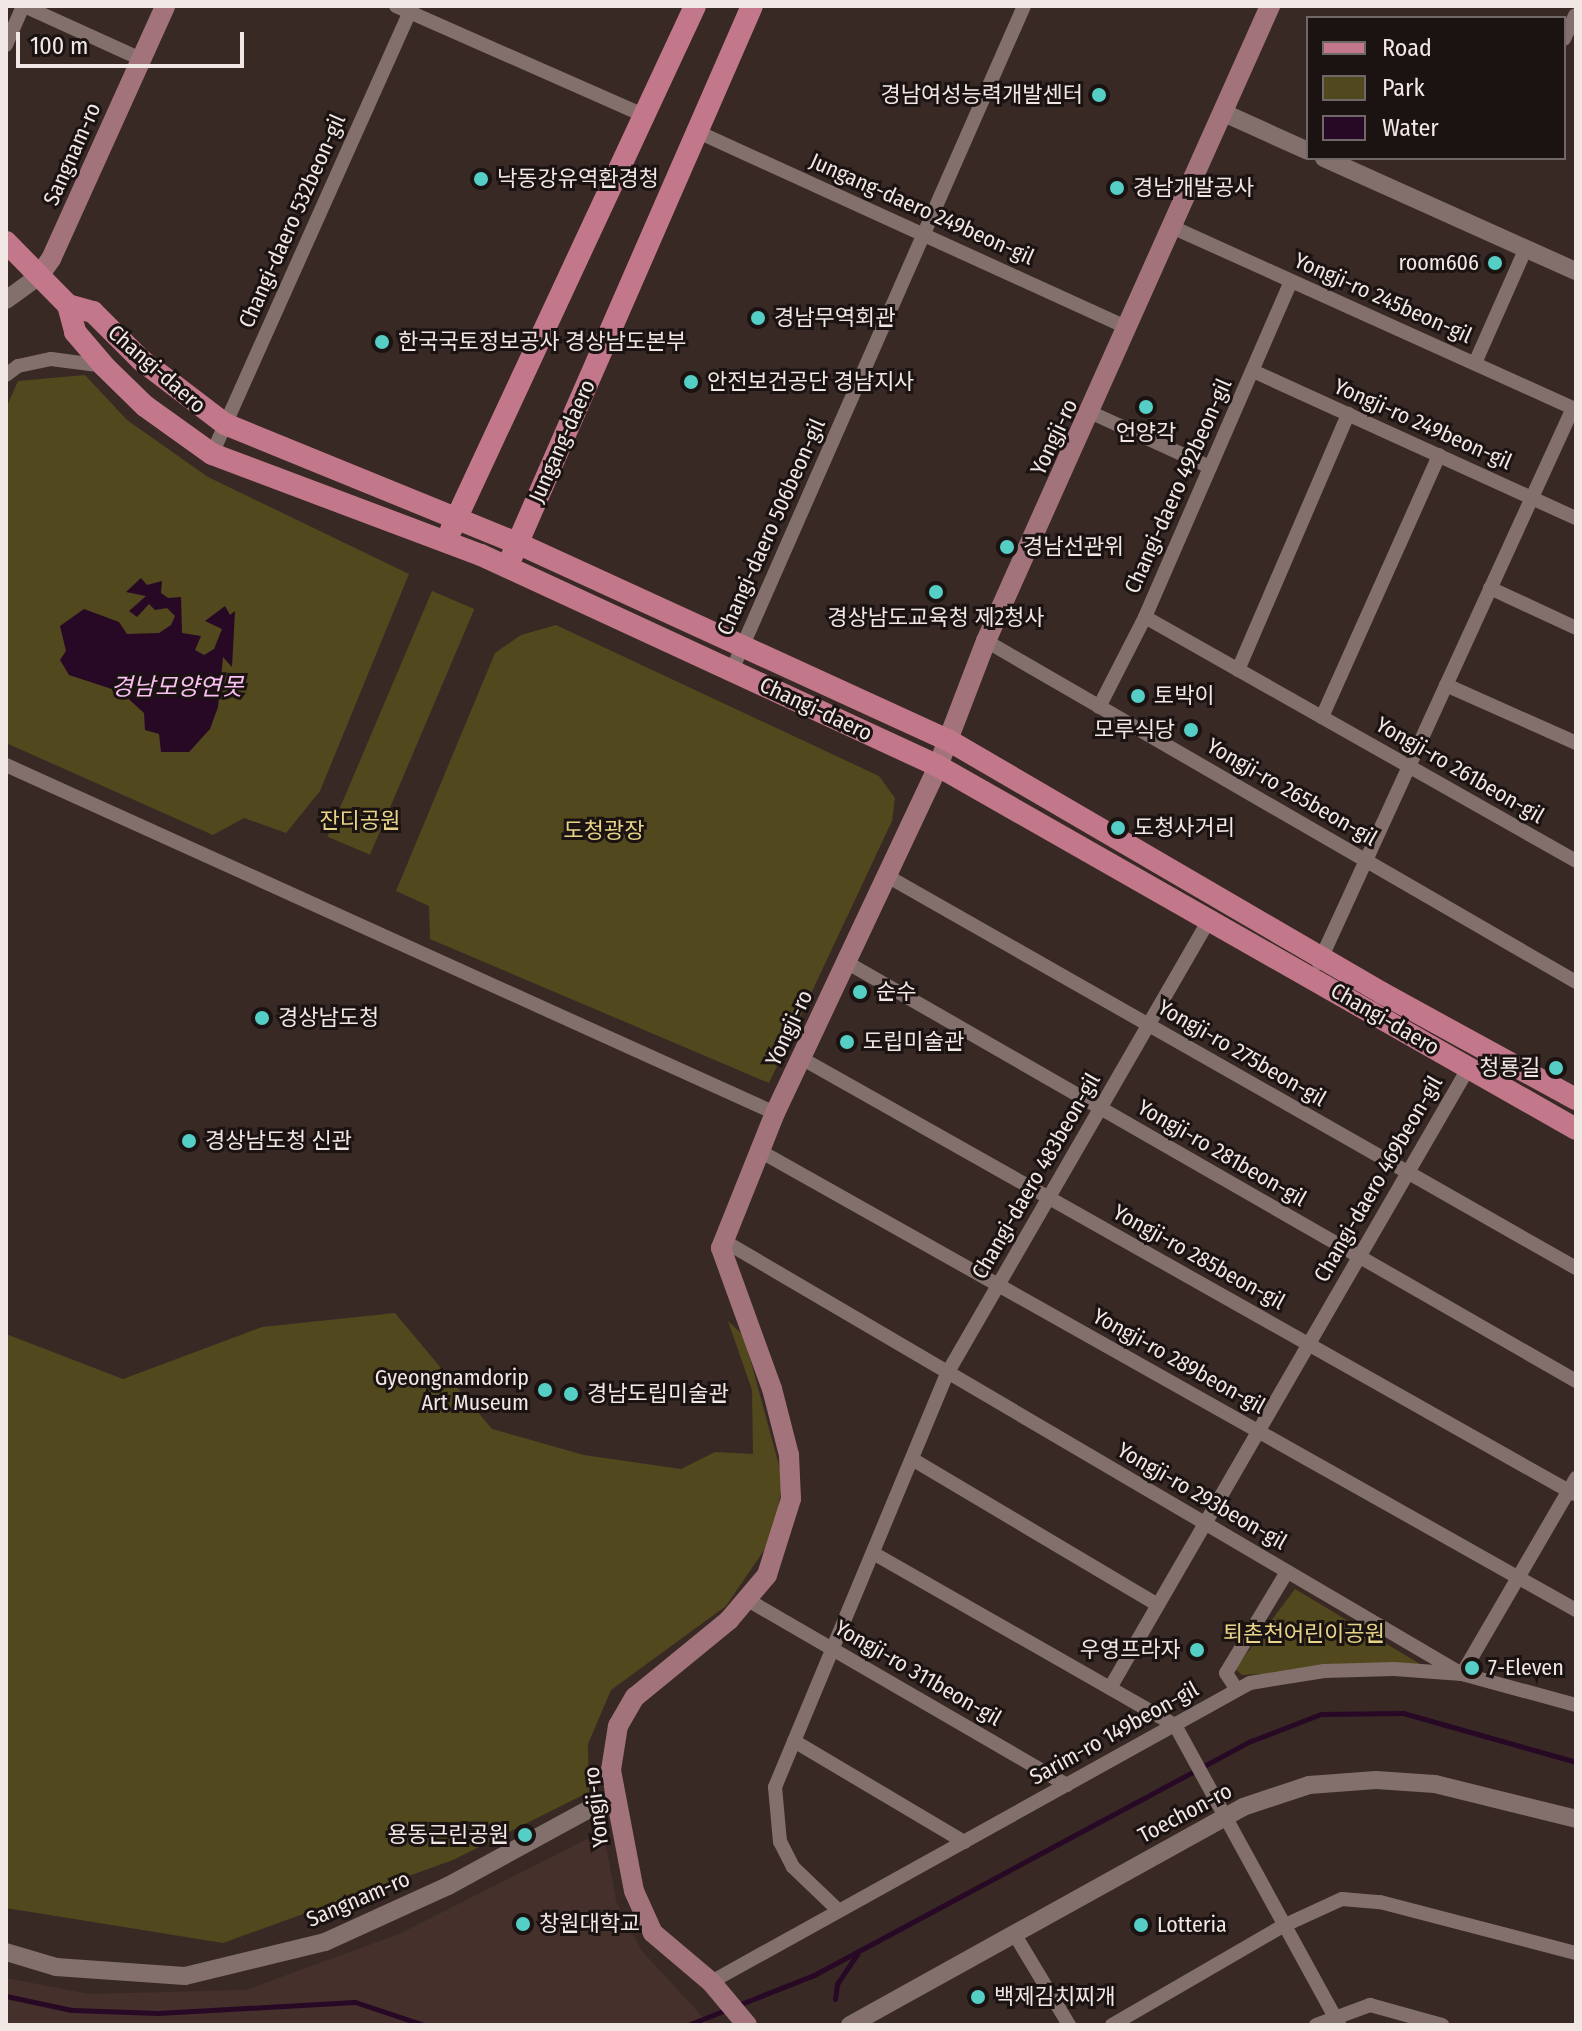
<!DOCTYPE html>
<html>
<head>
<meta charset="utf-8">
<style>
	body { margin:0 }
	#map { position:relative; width:1582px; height:2031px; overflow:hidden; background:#382925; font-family:"Fira Sans Condensed","Noto Sans KR",sans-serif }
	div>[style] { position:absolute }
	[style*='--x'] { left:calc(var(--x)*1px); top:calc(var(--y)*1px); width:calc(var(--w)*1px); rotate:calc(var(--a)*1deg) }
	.built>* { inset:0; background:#46302b }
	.green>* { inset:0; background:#52481d; transform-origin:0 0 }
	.water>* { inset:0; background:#270825 }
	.stream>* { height:5px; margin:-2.5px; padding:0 2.5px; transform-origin:2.5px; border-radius:2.5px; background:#270825 }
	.minor>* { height:14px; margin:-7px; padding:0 7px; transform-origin:7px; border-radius:7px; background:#83706c }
	.tertiary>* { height:18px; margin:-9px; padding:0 9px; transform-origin:9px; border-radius:9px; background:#83706c }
	.secondary>* { height:20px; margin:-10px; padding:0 10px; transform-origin:10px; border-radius:10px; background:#a3737b }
	.primary>* { height:22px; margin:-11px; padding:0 11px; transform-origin:11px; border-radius:11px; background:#c3778a }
	.dots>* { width:22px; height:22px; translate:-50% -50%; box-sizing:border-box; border:4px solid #1a1312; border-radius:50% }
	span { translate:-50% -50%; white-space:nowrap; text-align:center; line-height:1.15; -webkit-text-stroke:6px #1a1312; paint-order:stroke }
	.poi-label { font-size:22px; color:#f1e7e4 }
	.right { translate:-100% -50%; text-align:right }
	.left { translate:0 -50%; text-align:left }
	.street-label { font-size:22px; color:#f1e7e4 }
	.park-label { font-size:22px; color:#e7d488 }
	.water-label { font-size:24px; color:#fcbff4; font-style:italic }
	.frame { position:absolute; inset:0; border:8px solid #f1e7e4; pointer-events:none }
	.legend { position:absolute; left:1306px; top:16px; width:260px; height:144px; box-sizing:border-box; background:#1a1312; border:2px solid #706866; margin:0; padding:10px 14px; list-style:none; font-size:24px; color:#f1e7e4 }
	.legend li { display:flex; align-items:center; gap:16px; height:40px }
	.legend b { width:40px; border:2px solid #706866 }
	.scale { position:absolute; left:16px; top:32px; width:228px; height:36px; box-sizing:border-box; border:4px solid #f1e7e4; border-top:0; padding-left:10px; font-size:24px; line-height:28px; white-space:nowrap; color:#f1e7e4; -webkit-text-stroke:6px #1a1312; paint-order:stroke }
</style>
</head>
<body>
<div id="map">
	<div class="built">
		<div style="clip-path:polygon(587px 1839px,605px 1839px,616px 1901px,641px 1950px,710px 2025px,6px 2025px,6px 1978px,89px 1994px,246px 1990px,399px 1934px)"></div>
	</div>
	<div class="green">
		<div style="clip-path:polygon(85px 375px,127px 420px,208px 477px,409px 574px,320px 791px,286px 833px,244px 818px,213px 835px,6px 743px,6px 408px,18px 381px)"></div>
		<div style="left:432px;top:591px;width:46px;height:267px;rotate:23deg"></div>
		<div style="clip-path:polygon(556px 625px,879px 776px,895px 798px,892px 821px,769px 1083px,430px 939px,429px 906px,396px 891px,495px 653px,521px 635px)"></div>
		<div style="clip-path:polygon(395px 1313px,492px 1429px,584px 1455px,681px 1469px,715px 1452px,753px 1454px,752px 1390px,728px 1321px,744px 1336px,783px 1480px,773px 1537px,726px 1606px,611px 1690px,588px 1744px,589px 1792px,453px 1860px,223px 1943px,6px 1908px,6px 1334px,123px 1379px,262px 1327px)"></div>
		<div style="clip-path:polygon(1295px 1589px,1420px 1664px,1242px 1675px,1235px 1669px)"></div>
	</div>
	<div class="water">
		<div style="clip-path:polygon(141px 578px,147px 585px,162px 581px,161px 593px,168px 598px,181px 597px,182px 633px,201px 636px,195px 650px,204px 655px,214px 649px,222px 629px,205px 621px,225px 606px,230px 615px,235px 611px,232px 667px,223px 657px,218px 707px,210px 729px,189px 752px,161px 752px,159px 734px,145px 730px,144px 713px,121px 692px,69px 675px,60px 660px,66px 651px,60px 626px,84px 609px,119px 622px,127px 634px,159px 633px,171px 625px,175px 616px,167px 608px,155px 610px,149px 604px,137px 617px,129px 611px,146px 596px,126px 592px)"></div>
	</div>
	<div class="stream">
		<div style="--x:6;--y:1996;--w:67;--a:12"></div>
		<div style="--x:72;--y:2010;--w:86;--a:2"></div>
		<div style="--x:158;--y:2013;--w:197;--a:-3.2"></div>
		<div style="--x:355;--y:2002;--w:73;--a:18.4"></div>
		<div style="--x:835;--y:1999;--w:15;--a:-82"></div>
		<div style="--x:837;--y:1984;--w:36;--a:-56"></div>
		<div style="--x:738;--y:2005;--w:82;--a:-21.5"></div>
		<div style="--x:814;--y:1975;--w:496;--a:-28.2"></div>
		<div style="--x:1251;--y:1741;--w:75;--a:-21.1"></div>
		<div style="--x:1321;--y:1714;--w:82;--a:-0.7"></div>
		<div style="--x:1403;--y:1713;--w:180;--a:15.8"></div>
		<div style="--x:688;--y:2025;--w:43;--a:-21.8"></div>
	</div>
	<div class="minor">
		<div style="--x:24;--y:6;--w:128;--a:24.4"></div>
		<div style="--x:396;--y:6;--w:272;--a:23.8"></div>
		<div style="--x:1564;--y:39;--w:26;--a:-65"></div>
		<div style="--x:6;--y:45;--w:43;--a:-66.4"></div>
		<div style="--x:698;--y:132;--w:473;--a:24.5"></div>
		<div style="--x:1172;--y:227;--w:443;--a:24.3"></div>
		<div style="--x:1475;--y:363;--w:126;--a:-66.1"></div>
		<div style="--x:1253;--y:371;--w:355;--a:24.5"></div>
		<div style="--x:6;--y:375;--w:15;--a:-37"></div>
		<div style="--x:18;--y:366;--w:34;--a:-12"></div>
		<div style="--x:51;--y:359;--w:53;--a:7.5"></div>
		<div style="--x:1092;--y:413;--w:130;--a:24.6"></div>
		<div style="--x:212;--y:454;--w:491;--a:-65.9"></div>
		<div style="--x:1490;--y:588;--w:95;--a:24.9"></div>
		<div style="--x:1145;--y:617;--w:495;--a:29.5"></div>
		<div style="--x:986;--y:641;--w:681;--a:30.03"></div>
		<div style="--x:732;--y:670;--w:725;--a:-66.26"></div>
		<div style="--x:1238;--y:670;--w:279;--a:-66.7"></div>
		<div style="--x:1446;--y:685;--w:142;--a:24"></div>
		<div style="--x:1099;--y:707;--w:101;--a:-62.9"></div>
		<div style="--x:1145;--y:617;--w:366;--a:-66.5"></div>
		<div style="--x:1322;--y:717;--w:287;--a:-65.9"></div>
		<div style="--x:6;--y:765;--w:844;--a:24.35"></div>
		<div style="--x:887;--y:876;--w:793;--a:29.64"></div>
		<div style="--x:846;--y:962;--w:842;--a:29.85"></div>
		<div style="--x:1319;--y:963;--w:610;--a:-65.41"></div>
		<div style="--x:801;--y:1058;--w:887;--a:29.42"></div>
		<div style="--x:760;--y:1151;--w:936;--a:29.36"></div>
		<div style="--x:724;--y:1241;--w:856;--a:30.4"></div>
		<div style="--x:1462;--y:1674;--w:227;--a:-59.8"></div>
		<div style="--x:912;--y:1459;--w:286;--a:30.7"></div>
		<div style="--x:873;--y:1553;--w:348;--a:29.7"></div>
		<div style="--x:1175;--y:1725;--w:342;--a:61.3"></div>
		<div style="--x:746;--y:1599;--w:371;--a:30.1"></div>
		<div style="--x:1110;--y:1688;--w:717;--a:-59.97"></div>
		<div style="--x:1237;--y:1690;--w:20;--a:-123"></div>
		<div style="--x:1226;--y:1673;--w:118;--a:-58.9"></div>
		<div style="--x:794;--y:1741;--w:198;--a:30.7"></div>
		<div style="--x:839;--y:1911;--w:64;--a:-136.3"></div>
		<div style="--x:793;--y:1867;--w:28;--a:-117"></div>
		<div style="--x:780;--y:1842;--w:55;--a:-95.2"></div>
		<div style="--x:775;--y:1787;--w:450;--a:-67.4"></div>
		<div style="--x:948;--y:1372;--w:522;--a:-60"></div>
		<div style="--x:1015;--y:1935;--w:105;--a:59"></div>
		<div style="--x:711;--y:1982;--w:616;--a:-29.02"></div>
		<div style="--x:1250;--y:1683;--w:75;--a:-9.2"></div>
		<div style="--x:1324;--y:1671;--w:70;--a:-1.6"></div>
		<div style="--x:1394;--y:1669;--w:68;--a:4.2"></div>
		<div style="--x:1462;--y:1674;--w:118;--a:15.2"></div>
		<div style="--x:1112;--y:2025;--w:198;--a:-30.1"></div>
		<div style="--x:1283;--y:1926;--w:65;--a:-24.6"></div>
		<div style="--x:1342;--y:1899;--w:38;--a:5"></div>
		<div style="--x:1380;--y:1902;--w:203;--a:14.6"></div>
		<div style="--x:1316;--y:2025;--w:58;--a:-20.3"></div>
		<div style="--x:1370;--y:2005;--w:75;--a:15.5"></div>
	</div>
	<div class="tertiary">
		<div style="--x:1224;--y:113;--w:92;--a:24.3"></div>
		<div style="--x:1324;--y:158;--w:276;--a:24.2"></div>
		<div style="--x:6;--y:300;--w:41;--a:-36"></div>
		<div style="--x:6;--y:1952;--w:52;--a:16.7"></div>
		<div style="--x:56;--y:1967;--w:129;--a:4"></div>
		<div style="--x:185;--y:1976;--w:144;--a:-13.7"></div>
		<div style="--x:325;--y:1942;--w:135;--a:-24.5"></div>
		<div style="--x:448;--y:1886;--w:190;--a:-28.6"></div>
		<div style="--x:850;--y:2025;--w:449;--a:-29"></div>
		<div style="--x:1243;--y:1807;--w:70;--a:-18.4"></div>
		<div style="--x:1309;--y:1785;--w:67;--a:-4.3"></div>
		<div style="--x:1376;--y:1780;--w:59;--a:3.9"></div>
		<div style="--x:1435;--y:1784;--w:145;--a:13.9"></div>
	</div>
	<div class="secondary">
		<div style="--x:39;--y:276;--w:21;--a:-55"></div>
		<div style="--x:51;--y:259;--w:277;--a:-65.7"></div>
		<div style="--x:747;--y:2025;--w:56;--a:-129.9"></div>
		<div style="--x:711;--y:1982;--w:76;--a:-139.8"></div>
		<div style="--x:653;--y:1933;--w:46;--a:-114.3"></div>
		<div style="--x:634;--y:1891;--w:123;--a:-100.8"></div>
		<div style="--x:611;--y:1770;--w:45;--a:-81"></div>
		<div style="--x:618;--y:1726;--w:34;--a:-60"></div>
		<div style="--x:635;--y:1697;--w:122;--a:-39.3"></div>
		<div style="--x:729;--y:1620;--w:59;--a:-49.8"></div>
		<div style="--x:767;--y:1575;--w:80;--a:-72.5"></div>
		<div style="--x:791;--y:1499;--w:44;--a:-92.6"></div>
		<div style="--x:789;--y:1455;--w:68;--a:-104.4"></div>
		<div style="--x:772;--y:1389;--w:150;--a:-109.9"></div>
		<div style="--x:721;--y:1248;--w:145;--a:-68.2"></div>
		<div style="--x:775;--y:1113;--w:383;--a:-64.8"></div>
		<div style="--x:938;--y:766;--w:134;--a:-69"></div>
		<div style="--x:986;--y:641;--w:696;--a:-65.9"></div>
	</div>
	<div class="primary">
		<div style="--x:6;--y:242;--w:88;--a:45.5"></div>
		<div style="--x:68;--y:305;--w:26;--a:16"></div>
		<div style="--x:93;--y:312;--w:68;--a:45"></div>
		<div style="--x:141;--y:360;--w:106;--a:37.3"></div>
		<div style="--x:225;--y:424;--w:315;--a:22.2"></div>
		<div style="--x:517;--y:543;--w:474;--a:24.6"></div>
		<div style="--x:948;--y:740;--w:502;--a:30.24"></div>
		<div style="--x:1382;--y:993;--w:221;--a:28.7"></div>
		<div style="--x:68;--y:305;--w:28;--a:75"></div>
		<div style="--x:75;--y:332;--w:45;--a:49.5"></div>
		<div style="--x:104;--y:366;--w:57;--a:44.3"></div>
		<div style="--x:145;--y:406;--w:82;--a:35.6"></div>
		<div style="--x:212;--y:454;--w:287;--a:20.6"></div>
		<div style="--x:481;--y:555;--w:503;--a:24.78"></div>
		<div style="--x:938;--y:766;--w:734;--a:29.64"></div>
		<div style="--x:451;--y:530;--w:578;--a:-65.03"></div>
		<div style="--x:512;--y:556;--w:600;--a:-66.43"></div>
	</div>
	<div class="dots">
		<div style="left:1099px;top:95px;background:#55cec6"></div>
		<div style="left:481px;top:179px;background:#55cec6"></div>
		<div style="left:1117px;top:188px;background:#55cec6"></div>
		<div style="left:1495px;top:263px;background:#55cec6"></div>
		<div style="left:758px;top:318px;background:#55cec6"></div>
		<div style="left:382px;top:342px;background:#55cec6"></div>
		<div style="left:691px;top:382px;background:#55cec6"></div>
		<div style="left:1146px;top:407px;background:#55cec6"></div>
		<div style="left:1007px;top:547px;background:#55cec6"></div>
		<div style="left:936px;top:592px;background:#55cec6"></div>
		<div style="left:1138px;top:696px;background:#55cec6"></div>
		<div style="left:1191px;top:730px;background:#55cec6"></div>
		<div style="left:1118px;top:828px;background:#55cec6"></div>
		<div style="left:860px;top:992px;background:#55cec6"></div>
		<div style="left:262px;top:1018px;background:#55cec6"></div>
		<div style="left:847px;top:1042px;background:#55cec6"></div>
		<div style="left:1556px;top:1068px;background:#55cec6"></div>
		<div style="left:189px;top:1141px;background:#55cec6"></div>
		<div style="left:545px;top:1390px;background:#55cec6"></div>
		<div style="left:571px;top:1394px;background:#55cec6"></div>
		<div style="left:1197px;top:1650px;background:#55cec6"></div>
		<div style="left:1472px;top:1668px;background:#55cec6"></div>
		<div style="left:525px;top:1835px;background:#55cec6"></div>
		<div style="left:523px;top:1924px;background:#55cec6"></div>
		<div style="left:1141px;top:1925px;background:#55cec6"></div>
		<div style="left:978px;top:1997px;background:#55cec6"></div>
	</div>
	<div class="poi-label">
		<span class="right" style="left:1083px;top:95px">경남여성능력개발센터</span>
		<span class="left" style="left:497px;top:179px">낙동강유역환경청</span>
		<span class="left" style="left:1133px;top:188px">경남개발공사</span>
		<span class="right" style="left:1479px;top:263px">room606</span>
		<span class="left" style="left:774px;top:318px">경남무역회관</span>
		<span class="left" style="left:398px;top:342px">한국국토정보공사 경상남도본부</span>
		<span class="left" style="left:707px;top:382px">안전보건공단 경남지사</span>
		<span style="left:1146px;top:433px">언양각</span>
		<span class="left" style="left:1023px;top:547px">경남선관위</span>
		<span style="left:936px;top:618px">경상남도교육청 제2청사</span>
		<span class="left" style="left:1154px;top:696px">토박이</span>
		<span class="right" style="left:1175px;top:730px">모루식당</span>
		<span class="left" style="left:1134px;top:828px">도청사거리</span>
		<span class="left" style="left:876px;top:992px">순수</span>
		<span class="left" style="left:278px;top:1018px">경상남도청</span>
		<span class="left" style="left:863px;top:1042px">도립미술관</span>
		<span class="right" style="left:1540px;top:1068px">청룡길</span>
		<span class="left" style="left:205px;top:1141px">경상남도청 신관</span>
		<span class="right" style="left:529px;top:1390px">Gyeongnamdorip<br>Art Museum</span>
		<span class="left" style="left:587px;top:1394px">경남도립미술관</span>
		<span class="right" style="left:1181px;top:1650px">우영프라자</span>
		<span class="left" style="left:1488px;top:1668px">7-Eleven</span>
		<span class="right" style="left:509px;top:1835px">용동근린공원</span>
		<span class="left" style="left:539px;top:1924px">창원대학교</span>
		<span class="left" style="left:1157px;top:1925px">Lotteria</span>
		<span class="left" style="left:994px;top:1997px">백제김치찌개</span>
	</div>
	<div class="street-label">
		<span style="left:72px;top:154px;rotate:-66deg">Sangnam-ro</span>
		<span style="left:922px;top:209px;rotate:24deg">Jungang-daero 249beon-gil</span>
		<span style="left:292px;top:221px;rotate:-66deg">Changi-daero 532beon-gil</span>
		<span style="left:1383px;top:298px;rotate:24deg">Yongji-ro 245beon-gil</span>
		<span style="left:157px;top:369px;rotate:41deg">Changi-daero</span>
		<span style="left:1423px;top:424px;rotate:24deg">Yongji-ro 249beon-gil</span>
		<span style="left:1054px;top:437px;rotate:-65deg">Yongji-ro</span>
		<span style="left:562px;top:441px;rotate:-66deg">Jungang-daero</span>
		<span style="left:1178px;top:486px;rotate:-66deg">Changi-daero 492beon-gil</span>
		<span style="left:771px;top:527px;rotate:-66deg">Changi-daero 506beon-gil</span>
		<span style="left:816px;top:709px;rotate:25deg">Changi-daero</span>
		<span style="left:1460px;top:770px;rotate:30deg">Yongji-ro 261beon-gil</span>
		<span style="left:1292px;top:792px;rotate:30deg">Yongji-ro 265beon-gil</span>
		<span style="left:1385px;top:1019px;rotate:30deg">Changi-daero</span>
		<span style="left:789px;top:1028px;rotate:-65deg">Yongji-ro</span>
		<span style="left:1242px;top:1053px;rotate:30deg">Yongji-ro 275beon-gil</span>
		<span style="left:1222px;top:1153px;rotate:30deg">Yongji-ro 281beon-gil</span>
		<span style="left:1036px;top:1176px;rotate:-60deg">Changi-daero 483beon-gil</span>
		<span style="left:1378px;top:1179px;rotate:-60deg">Changi-daero 469beon-gil</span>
		<span style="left:1199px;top:1257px;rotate:29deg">Yongji-ro 285beon-gil</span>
		<span style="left:1179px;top:1361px;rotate:29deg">Yongji-ro 289beon-gil</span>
		<span style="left:1202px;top:1496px;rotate:30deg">Yongji-ro 293beon-gil</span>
		<span style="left:918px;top:1673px;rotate:30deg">Yongji-ro 311beon-gil</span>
		<span style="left:1114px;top:1733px;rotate:-29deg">Sarim-ro 149beon-gil</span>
		<span style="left:596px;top:1807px;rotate:-97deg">Yongji-ro</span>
		<span style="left:1185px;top:1813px;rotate:-28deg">Toechon-ro</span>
		<span style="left:358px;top:1899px;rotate:-23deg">Sangnam-ro</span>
	</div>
	<div class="park-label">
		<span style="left:360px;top:821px">잔디공원</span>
		<span style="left:604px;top:831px">도청광장</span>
		<span style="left:1304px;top:1634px">퇴촌천어린이공원</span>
	</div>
	<div class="water-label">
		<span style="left:177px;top:688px">경남모양연못</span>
	</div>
	<div class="frame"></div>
	<ul class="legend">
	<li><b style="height:10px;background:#c3778a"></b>Road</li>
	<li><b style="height:22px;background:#52481d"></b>Park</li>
	<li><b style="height:22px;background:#270825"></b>Water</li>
	</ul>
	<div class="scale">100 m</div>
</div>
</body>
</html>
